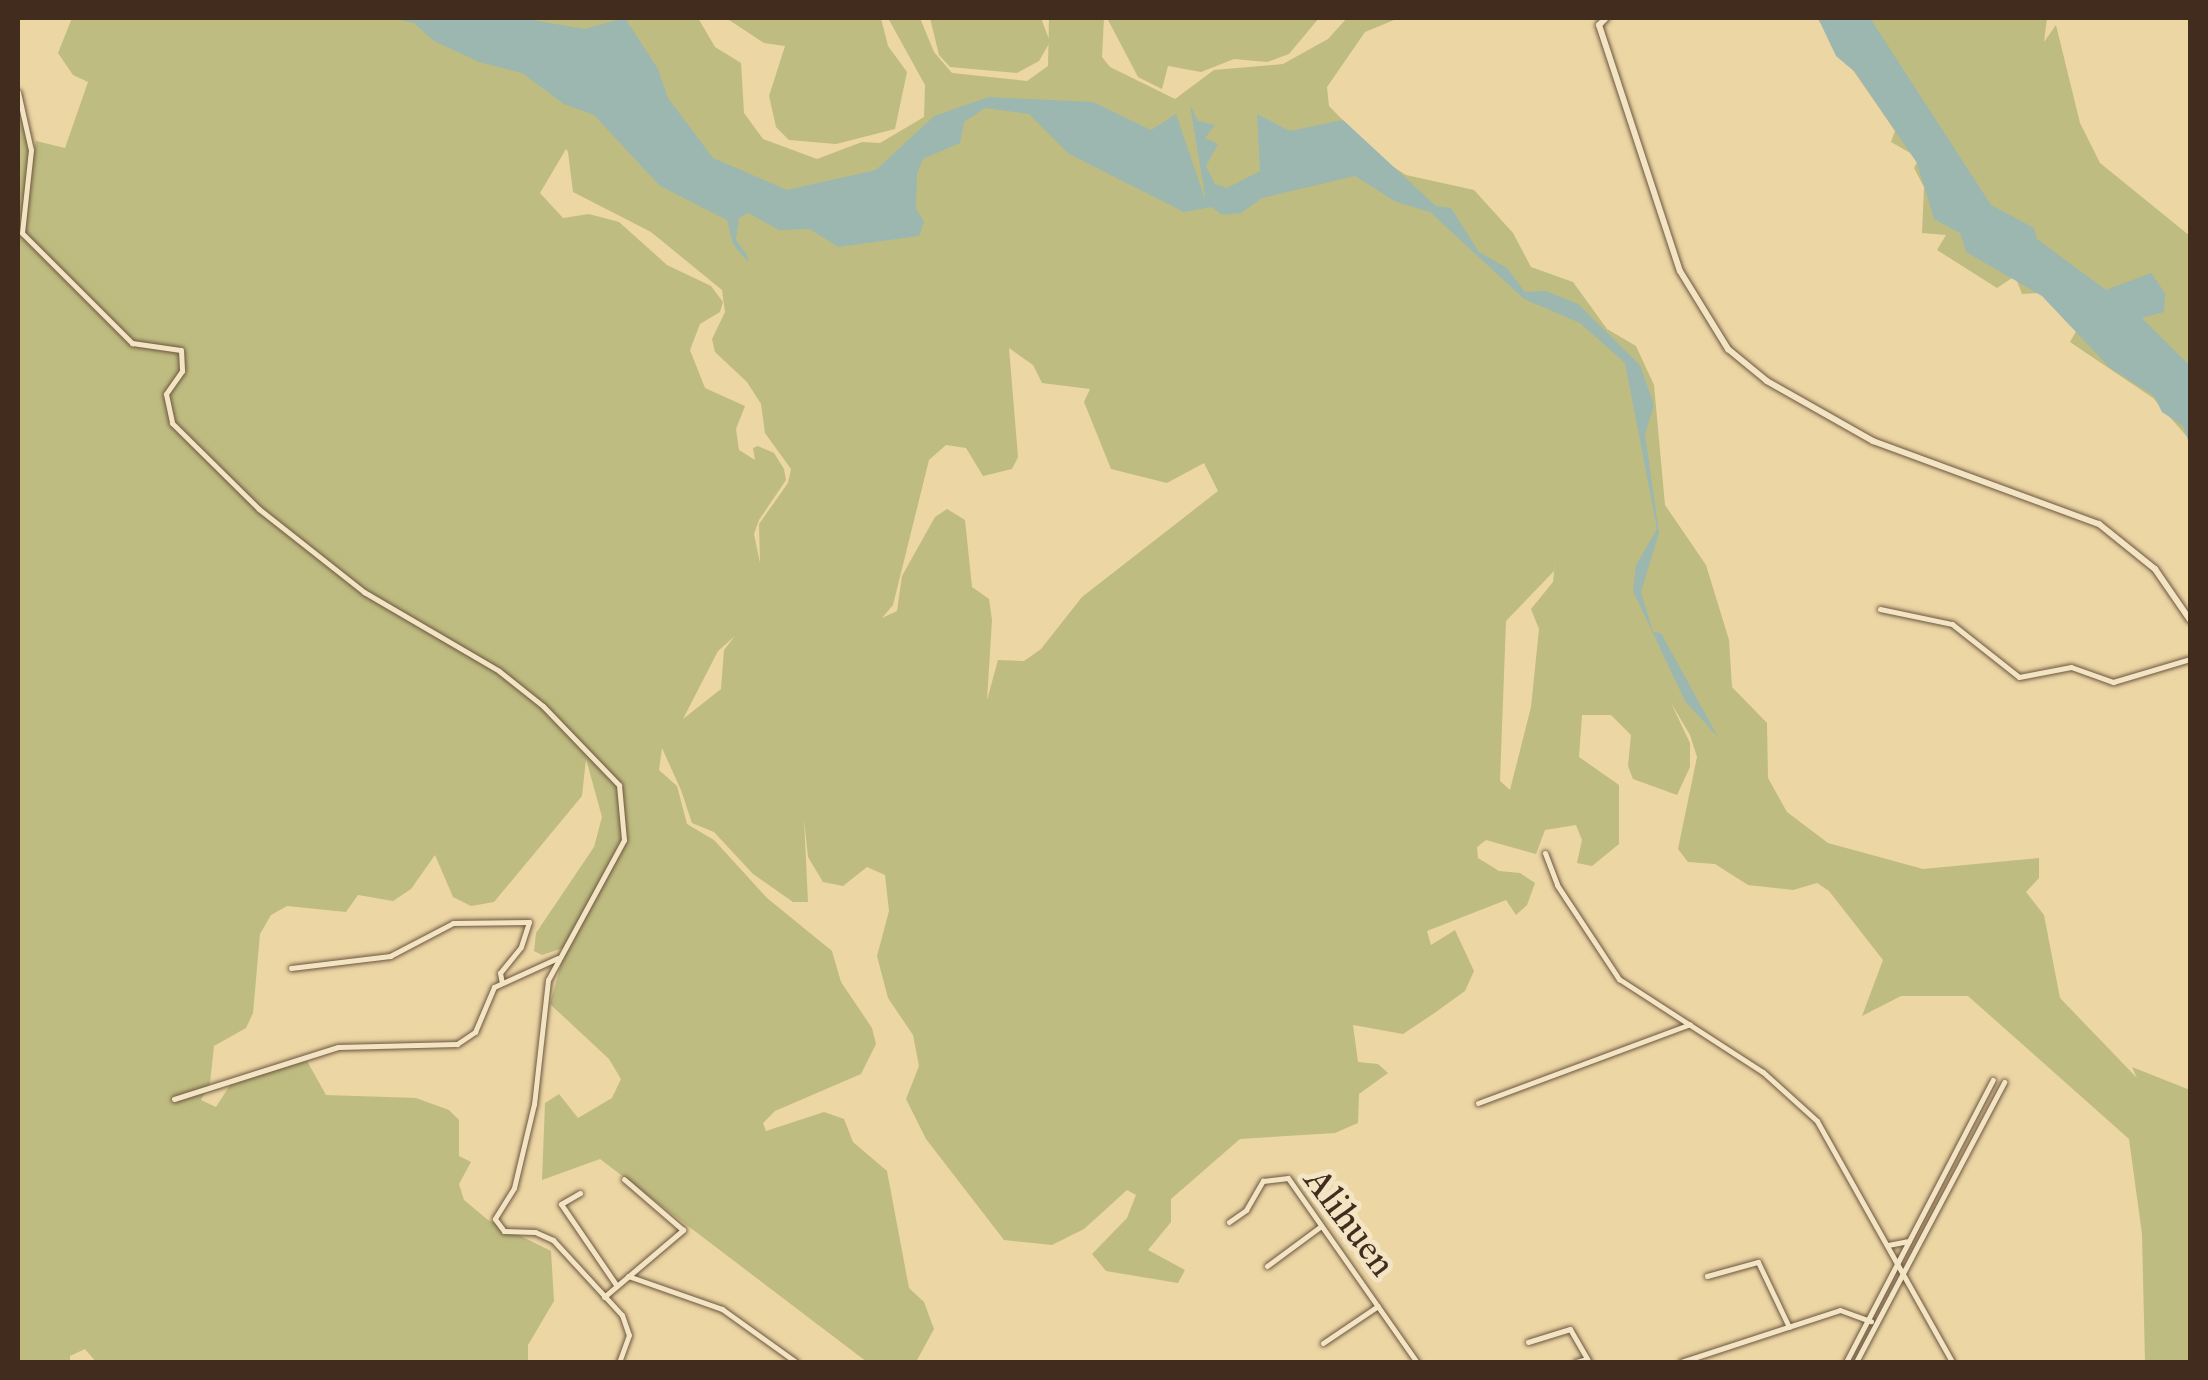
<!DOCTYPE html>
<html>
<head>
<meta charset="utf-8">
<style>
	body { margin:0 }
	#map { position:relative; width:2208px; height:1380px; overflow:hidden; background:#ecd6a4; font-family:"IM FELL Great Primer",serif }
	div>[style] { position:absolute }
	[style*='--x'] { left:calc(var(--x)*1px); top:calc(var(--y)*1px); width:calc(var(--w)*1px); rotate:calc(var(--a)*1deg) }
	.green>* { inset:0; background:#bfbc81 }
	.water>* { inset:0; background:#9bb7af }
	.roads { filter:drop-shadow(0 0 2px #6c5640) drop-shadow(0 0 2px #6c5640) }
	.minor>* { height:5px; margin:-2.5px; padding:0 2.5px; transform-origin:2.5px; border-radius:2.5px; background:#f3e4c4 }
	.tertiary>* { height:6px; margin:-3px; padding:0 3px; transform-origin:3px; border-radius:3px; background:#f3e4c4 }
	span { translate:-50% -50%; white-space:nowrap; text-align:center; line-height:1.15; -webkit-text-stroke:10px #f3e4c4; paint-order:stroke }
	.street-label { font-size:38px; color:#412c1e }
	.frame { position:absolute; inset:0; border:20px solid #412c1e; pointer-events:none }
</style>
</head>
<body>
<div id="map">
	<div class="green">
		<div style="clip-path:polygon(evenodd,72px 18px,698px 18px,715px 47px,741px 63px,744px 113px,763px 139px,817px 159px,862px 142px,880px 143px,924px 117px,925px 85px,888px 18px,920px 18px,934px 52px,952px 73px,1027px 81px,1048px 66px,1049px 18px,1104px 18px,1102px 57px,1110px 67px,1175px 99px,1214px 70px,1283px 64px,1328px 39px,1347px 18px,1399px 18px,1365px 32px,1327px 87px,1329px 106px,1381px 159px,1406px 175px,1474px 190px,1513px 233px,1531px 267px,1573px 282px,1607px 329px,1636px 346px,1654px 385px,1665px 505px,1706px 565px,1729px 640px,1732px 687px,1767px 723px,1768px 778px,1787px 812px,1828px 843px,1923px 869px,2039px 858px,2039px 878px,2026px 892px,2044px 915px,2060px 998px,2137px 1078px,2132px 1067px,2190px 1090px,2190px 1362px,2145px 1362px,2142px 1234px,2129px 1139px,1968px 996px,1901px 996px,1862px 1016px,1883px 960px,1829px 891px,1817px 883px,1793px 890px,1748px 885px,1715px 864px,1688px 862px,1678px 849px,1697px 757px,1690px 735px,1671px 703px,1690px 743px,1690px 767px,1677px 795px,1633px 779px,1628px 766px,1631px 735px,1611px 715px,1582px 715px,1579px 757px,1619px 785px,1619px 844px,1592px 866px,1577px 863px,1582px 840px,1576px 825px,1545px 830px,1536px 854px,1486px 840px,1477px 847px,1478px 858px,1499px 871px,1520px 873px,1535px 883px,1527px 905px,1516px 915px,1506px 900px,1427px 931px,1431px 945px,1455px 930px,1474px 971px,1465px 991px,1433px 1014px,1403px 1034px,1353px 1025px,1358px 1062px,1378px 1064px,1388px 1073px,1359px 1094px,1358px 1123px,1335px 1133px,1240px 1139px,1171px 1199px,1171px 1222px,1148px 1250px,1185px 1270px,1178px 1283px,1106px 1271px,1092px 1254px,1127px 1218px,1136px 1195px,1127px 1190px,1084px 1229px,1052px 1245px,1004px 1240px,926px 1139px,906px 1099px,919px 1066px,913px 1035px,888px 998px,877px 956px,889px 911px,885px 875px,867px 867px,843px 886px,823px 882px,808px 857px,804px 819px,808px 902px,793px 902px,753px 874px,714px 832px,692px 823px,681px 790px,662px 748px,659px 770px,677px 786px,687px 824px,714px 840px,767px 898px,832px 951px,841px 982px,872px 1028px,876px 1044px,861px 1074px,775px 1111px,763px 1123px,766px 1131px,824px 1112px,844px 1119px,853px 1142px,887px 1171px,909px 1288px,924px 1302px,934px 1329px,916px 1362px,867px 1362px,600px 1159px,542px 1180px,545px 1103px,559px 1094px,578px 1118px,612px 1098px,621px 1079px,609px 1059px,550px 1004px,566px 947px,542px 955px,534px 951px,536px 933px,594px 847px,602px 817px,586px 759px,582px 796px,494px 902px,471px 906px,453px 897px,435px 855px,411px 889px,393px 901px,358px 895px,346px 912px,287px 906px,271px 915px,260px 934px,253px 1013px,246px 1028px,214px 1046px,210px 1083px,201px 1100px,216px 1107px,232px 1082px,307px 1061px,326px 1095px,416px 1098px,449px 1110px,459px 1120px,459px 1156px,471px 1162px,459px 1184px,464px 1200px,488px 1220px,551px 1251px,554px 1301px,528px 1345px,528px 1362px,96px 1362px,85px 1349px,70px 1356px,70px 1362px,18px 1362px,18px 97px,30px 150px,24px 199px,36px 141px,65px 148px,88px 82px,73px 75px,58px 53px,72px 18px,566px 149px,568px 152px,573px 192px,651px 232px,722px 290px,725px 312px,712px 339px,715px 352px,747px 382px,761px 404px,765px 433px,791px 469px,788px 483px,759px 524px,760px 563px,754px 534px,759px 520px,786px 480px,784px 469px,774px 453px,758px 446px,753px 448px,755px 460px,739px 450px,736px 429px,745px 406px,705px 388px,690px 350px,700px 324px,720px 312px,723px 302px,711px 286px,667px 265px,619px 222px,589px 214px,563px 218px,540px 193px,566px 149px,72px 18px,1009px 348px,1033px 365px,1042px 383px,1090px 389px,1084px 402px,1111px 469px,1167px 483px,1204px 463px,1218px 491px,1082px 597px,1041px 649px,1024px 661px,998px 660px,987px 700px,992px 620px,989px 599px,972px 587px,965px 520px,947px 509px,935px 517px,902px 576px,897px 611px,882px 618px,893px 605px,929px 460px,946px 445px,966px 448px,983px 476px,1012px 469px,1018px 457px,1009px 348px,72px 18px,1556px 553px,1553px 582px,1531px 609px,1539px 629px,1531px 707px,1510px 790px,1500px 781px,1506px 621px,1554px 571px,1556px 553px,72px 18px,735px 636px,724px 650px,721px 689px,683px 719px,718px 651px,735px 636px)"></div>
		<div style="clip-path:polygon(726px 18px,881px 18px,888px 46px,907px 72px,895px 129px,836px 144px,789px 140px,776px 127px,769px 96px,785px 46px,764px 43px)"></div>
		<div style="clip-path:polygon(930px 18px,1041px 18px,1050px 42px,1039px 61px,1017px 73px,950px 67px,939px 55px)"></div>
		<div style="clip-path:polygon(1107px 18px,1319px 18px,1289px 54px,1267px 62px,1234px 59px,1201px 72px,1168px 66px,1162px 89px,1138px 77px)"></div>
		<div style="clip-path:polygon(1817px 18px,2047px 18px,2044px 42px,2056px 25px,2080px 123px,2100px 163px,2190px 236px,2190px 440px,2153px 398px,2070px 342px,2078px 328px,2040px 293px,2022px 294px,2015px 276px,1997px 288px,1937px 250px,1946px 235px,1922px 233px,1924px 187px,1914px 168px,1919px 158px,1891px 142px,1895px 131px)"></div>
	</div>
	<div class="water">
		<div style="clip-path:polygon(390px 18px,521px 18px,584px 29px,625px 18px,658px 69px,668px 98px,713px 158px,787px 190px,876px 170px,934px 116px,989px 97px,1093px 102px,1151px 130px,1176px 114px,1206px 202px,1190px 105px,1198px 121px,1215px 125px,1205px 138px,1218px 144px,1206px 166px,1215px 184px,1227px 188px,1260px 171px,1257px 114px,1290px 131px,1343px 120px,1436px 206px,1451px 208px,1479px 252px,1507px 268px,1525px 292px,1546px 291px,1578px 304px,1640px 365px,1654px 405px,1645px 434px,1659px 533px,1641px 592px,1653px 632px,1661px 633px,1718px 737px,1685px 701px,1633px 591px,1636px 565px,1657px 529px,1625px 363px,1580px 323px,1524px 299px,1430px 212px,1396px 202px,1355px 176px,1262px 198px,1241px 213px,1222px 215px,1212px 207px,1184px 212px,1069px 154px,1029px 114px,985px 108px,964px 122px,960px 143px,923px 159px,917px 174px,916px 208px,924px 222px,919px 236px,838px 247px,810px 229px,779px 230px,748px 213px,739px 218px,736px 240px,747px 255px,748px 262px,733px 244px,727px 220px,660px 186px,594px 115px,564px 104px,522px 73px,479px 62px,434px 41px,414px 23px)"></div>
		<div style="clip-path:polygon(1818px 18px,1870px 18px,1991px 205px,2034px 228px,2037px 239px,2106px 290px,2151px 273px,2165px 293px,2164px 312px,2142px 318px,2190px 366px,2190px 446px,2183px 426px,2162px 412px,2154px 396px,2110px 368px,2042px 296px,1966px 252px,1960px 233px,1934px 219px,1917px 163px,1855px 72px,1836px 56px)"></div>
	</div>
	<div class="roads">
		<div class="minor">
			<div style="--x:18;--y:92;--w:59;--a:77.4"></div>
			<div style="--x:31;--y:150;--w:83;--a:96.2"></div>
			<div style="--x:22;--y:233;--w:156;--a:45"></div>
			<div style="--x:132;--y:343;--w:49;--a:8.1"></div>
			<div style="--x:181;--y:350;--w:21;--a:87"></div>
			<div style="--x:182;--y:371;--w:28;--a:125"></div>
			<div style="--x:166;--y:394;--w:30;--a:78"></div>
			<div style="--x:172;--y:423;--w:122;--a:44.7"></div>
			<div style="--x:259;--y:509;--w:134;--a:38.3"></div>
			<div style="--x:364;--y:592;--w:156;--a:30.3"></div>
			<div style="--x:499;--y:671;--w:56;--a:38.5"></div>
			<div style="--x:543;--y:706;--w:110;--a:46.1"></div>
			<div style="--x:619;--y:785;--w:55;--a:84.8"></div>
			<div style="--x:624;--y:840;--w:159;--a:118.5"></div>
			<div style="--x:548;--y:980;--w:125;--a:96.4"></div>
			<div style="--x:534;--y:1104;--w:86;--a:103.4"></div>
			<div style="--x:514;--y:1188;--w:36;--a:122"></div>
			<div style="--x:495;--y:1219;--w:15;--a:53"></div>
			<div style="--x:504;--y:1231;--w:31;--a:2"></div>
			<div style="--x:535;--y:1232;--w:20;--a:24"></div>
			<div style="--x:553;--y:1240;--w:102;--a:47.4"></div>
			<div style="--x:622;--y:1315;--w:21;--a:71"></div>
			<div style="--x:629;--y:1335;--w:29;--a:110"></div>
			<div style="--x:1880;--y:609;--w:74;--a:11.8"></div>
			<div style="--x:1952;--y:624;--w:85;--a:38.3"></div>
			<div style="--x:2019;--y:677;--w:53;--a:-10.9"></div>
			<div style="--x:2071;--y:667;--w:45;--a:19.7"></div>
			<div style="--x:2113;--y:682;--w:80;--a:-16.6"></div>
			<div style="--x:1545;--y:853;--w:34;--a:69"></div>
			<div style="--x:1557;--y:885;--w:113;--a:56.6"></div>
			<div style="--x:1619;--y:979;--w:171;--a:32.9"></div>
			<div style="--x:1763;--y:1072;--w:73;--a:42.2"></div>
			<div style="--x:1817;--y:1121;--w:276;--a:60.7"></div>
			<div style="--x:291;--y:968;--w:100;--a:-6.9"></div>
			<div style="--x:390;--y:956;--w:71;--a:-27.6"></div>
			<div style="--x:453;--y:923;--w:76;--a:-0.8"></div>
			<div style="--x:529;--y:922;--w:26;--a:108"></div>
			<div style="--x:521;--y:947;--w:33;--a:129"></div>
			<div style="--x:500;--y:973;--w:10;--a:79"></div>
			<div style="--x:174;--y:1099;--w:172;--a:-17.6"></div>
			<div style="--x:338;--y:1047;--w:119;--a:-1.4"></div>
			<div style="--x:457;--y:1044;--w:22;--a:-34"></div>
			<div style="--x:475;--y:1032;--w:49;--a:-67.1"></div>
			<div style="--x:494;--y:987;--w:70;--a:-24.4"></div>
			<div style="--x:1478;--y:1103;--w:226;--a:-20.4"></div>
			<div style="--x:580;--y:1193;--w:22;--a:150"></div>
			<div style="--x:561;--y:1204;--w:99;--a:55.7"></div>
			<div style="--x:1229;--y:1222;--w:21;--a:-35"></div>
			<div style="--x:1246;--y:1210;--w:34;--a:-60"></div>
			<div style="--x:1263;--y:1181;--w:25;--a:-7"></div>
			<div style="--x:1288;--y:1178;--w:225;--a:55"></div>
			<div style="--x:1888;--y:1245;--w:21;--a:-11"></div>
			<div style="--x:1267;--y:1266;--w:67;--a:-36.5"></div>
			<div style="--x:628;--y:1276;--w:100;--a:19.3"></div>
			<div style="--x:722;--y:1309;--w:91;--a:35.6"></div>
			<div style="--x:1707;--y:1276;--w:53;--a:-15.4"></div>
			<div style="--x:1758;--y:1262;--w:72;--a:64.5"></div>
			<div style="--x:604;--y:1297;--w:104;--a:-40.3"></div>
			<div style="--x:683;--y:1230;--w:78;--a:-139.2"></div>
			<div style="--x:1528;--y:1342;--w:44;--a:-17.2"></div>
			<div style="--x:1570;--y:1329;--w:38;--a:60"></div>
			<div style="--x:1323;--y:1343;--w:66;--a:-33.9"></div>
			<div style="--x:1576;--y:1362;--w:11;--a:-15"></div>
			<div style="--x:1681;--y:1362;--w:167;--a:-18.1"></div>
			<div style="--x:1840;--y:1310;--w:33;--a:20"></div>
			<div style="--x:1846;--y:1362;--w:318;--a:-62.5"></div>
			<div style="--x:1856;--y:1362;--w:317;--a:-62.1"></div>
		</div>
		<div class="tertiary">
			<div style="--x:1606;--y:18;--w:10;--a:135"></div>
			<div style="--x:1599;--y:25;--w:259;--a:71.8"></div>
			<div style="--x:1680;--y:271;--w:92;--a:58.4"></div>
			<div style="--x:1728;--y:349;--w:50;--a:39.4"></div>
			<div style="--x:1767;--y:381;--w:122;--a:29.5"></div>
			<div style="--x:1873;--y:441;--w:241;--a:20.2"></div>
			<div style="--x:2099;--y:524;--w:72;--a:38.8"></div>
			<div style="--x:2155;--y:569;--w:62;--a:55.5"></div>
		</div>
	</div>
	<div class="street-label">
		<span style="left:1350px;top:1222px;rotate:53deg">Alihuen</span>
	</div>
	<div class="frame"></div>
</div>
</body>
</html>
